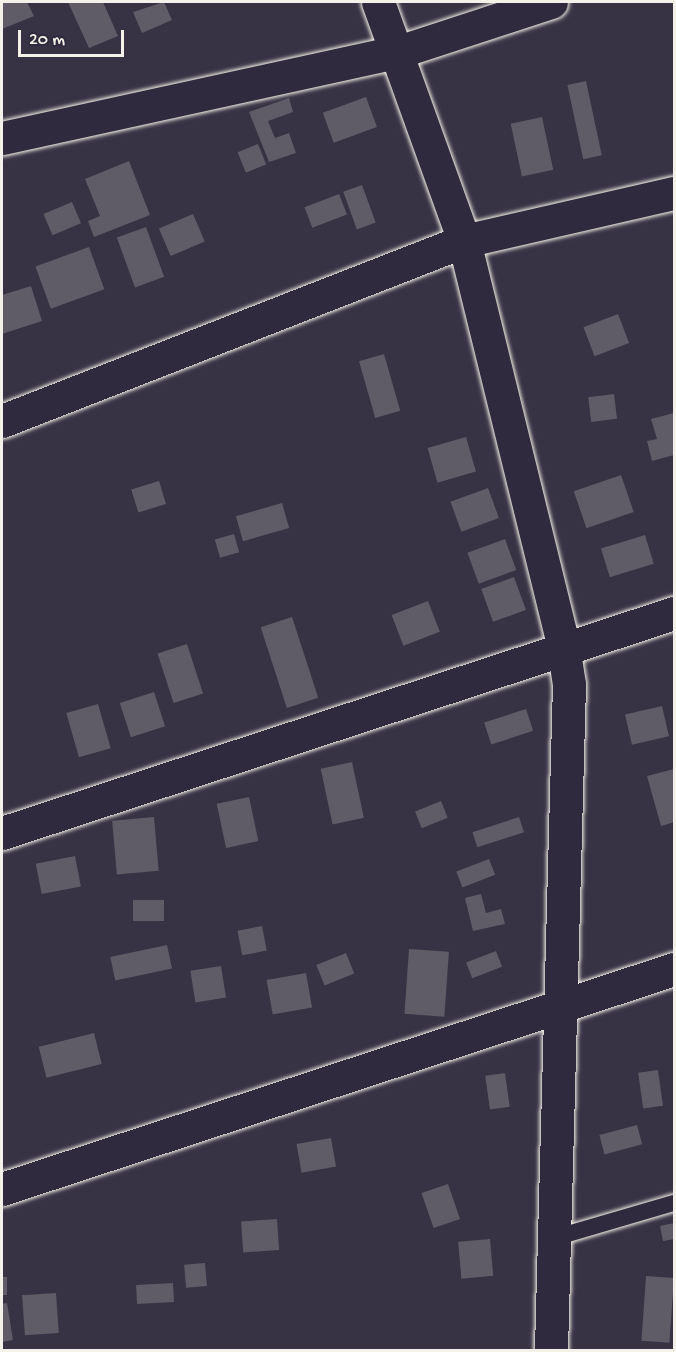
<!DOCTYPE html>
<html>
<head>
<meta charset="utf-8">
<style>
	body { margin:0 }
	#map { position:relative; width:676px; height:1352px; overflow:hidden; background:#373244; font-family:"Gochi Hand",sans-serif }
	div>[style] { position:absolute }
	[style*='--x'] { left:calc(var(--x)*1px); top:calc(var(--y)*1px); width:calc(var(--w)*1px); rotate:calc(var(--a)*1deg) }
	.building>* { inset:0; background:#5f5c67; transform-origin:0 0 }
	.roads { filter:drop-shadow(0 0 2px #f4f1e8) drop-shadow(0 0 2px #f4f1e8) }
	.service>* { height:16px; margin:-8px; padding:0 8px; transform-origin:8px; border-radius:8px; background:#2f2a3d }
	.minor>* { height:33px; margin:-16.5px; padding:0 16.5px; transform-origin:16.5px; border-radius:16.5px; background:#2f2a3d }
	span { translate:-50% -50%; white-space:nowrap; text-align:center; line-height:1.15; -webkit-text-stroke:4.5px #2f2a3d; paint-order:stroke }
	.frame { position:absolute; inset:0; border:3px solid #f4f1e8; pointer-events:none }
	.scale { position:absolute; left:18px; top:30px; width:106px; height:27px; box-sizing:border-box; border:3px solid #f4f1e8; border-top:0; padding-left:8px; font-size:18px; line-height:21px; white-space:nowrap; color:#f4f1e8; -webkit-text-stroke:4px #2f2a3d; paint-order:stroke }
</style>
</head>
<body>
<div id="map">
	<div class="building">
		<div style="clip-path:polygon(2px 2px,27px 2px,34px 16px,2px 29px)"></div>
		<div style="clip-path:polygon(68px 2px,103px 2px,118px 36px,89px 48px)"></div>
		<div style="clip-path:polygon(164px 2px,172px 20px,142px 33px,133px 12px)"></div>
		<div style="left:586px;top:81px;width:76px;height:19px;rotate:78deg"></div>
		<div style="left:366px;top:97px;width:32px;height:46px;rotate:70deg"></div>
		<div style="clip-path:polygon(289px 98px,293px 112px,268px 121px,275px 138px,289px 133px,296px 153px,269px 162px,249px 112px)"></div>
		<div style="left:542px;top:117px;width:54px;height:32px;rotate:78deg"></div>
		<div style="left:258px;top:144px;width:22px;height:22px;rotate:68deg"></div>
		<div style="clip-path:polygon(129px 161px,150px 215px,94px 237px,88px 221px,100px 216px,85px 179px)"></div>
		<div style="left:362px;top:185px;width:40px;height:20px;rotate:70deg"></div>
		<div style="left:339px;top:194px;width:22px;height:37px;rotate:69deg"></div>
		<div style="left:72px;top:202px;width:23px;height:31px;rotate:67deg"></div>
		<div style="left:193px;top:214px;width:30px;height:37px;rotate:67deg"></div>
		<div style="left:146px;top:227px;width:53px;height:31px;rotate:70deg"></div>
		<div style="left:89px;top:247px;width:45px;height:57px;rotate:70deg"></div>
		<div style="clip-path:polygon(31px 286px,42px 321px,2px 334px,2px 295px)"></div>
		<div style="left:618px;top:314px;width:31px;height:37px;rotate:69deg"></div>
		<div style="left:384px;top:354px;width:59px;height:26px;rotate:74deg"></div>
		<div style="left:614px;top:394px;width:25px;height:26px;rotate:83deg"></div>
		<div style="clip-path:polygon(674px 413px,674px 455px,652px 461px,647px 441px,657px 439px,651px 419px)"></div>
		<div style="left:466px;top:437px;width:36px;height:40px;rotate:74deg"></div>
		<div style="left:621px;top:475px;width:39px;height:50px;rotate:71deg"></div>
		<div style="left:159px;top:481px;width:24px;height:29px;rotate:73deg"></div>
		<div style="left:488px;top:488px;width:32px;height:40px;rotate:70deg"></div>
		<div style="left:282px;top:503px;width:26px;height:48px;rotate:74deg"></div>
		<div style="left:234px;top:534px;width:19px;height:20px;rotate:74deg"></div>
		<div style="left:645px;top:535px;width:30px;height:46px;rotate:73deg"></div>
		<div style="left:505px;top:539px;width:33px;height:40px;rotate:70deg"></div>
		<div style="left:514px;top:577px;width:35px;height:35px;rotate:70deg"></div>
		<div style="left:428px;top:601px;width:33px;height:39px;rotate:69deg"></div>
		<div style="left:292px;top:617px;width:85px;height:33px;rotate:72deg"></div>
		<div style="left:187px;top:644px;width:52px;height:31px;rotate:72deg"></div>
		<div style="left:154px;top:692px;width:36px;height:36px;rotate:72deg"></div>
		<div style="left:98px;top:704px;width:46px;height:33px;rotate:74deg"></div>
		<div style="left:662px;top:706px;width:31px;height:38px;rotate:77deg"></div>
		<div style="left:526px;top:709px;width:23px;height:44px;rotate:72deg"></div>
		<div style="left:352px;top:762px;width:57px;height:32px;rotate:78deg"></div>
		<div style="clip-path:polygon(674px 769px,674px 822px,661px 826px,647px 776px)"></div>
		<div style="left:249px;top:797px;width:45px;height:33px;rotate:78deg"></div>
		<div style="left:441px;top:801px;width:18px;height:28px;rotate:68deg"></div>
		<div style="left:154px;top:817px;width:54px;height:42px;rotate:85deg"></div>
		<div style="left:519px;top:817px;width:16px;height:49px;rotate:72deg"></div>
		<div style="left:75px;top:856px;width:31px;height:40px;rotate:79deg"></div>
		<div style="left:489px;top:859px;width:17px;height:35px;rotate:69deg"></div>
		<div style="clip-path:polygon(481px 894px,486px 913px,501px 909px,505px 924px,473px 931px,465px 898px)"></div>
		<div style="left:133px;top:900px;width:31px;height:21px"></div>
		<div style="left:262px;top:926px;width:25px;height:25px;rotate:79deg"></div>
		<div style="left:167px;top:945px;width:24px;height:58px;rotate:78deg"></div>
		<div style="left:409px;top:949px;width:40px;height:65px;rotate:4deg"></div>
		<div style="left:496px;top:951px;width:17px;height:32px;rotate:69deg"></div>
		<div style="left:346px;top:953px;width:22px;height:32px;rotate:68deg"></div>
		<div style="left:221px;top:966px;width:32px;height:31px;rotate:81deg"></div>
		<div style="left:306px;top:973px;width:35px;height:40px;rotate:80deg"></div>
		<div style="left:94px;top:1033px;width:32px;height:57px;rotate:76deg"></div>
		<div style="left:658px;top:1070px;width:36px;height:20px;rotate:82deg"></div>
		<div style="left:505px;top:1073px;width:34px;height:20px;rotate:82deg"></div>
		<div style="left:637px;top:1125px;width:20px;height:39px;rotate:75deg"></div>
		<div style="left:331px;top:1138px;width:29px;height:35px;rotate:80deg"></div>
		<div style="left:448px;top:1184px;width:37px;height:28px;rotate:71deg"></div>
		<div style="left:277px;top:1219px;width:31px;height:36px;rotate:86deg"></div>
		<div style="clip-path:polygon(674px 1223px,674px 1239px,663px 1241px,660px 1226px)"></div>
		<div style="left:490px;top:1239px;width:37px;height:32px;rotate:85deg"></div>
		<div style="left:205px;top:1263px;width:23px;height:21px;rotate:85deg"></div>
		<div style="left:646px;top:1276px;width:28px;height:65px;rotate:4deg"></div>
		<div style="left:2px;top:1277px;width:5px;height:18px"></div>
		<div style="left:173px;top:1283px;width:19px;height:37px;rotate:87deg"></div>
		<div style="left:56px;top:1293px;width:40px;height:34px;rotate:86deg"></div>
		<div style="clip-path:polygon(7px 1303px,13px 1340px,2px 1342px,2px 1304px)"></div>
	</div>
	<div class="roads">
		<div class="service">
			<div style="--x:554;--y:1238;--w:125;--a:-16.3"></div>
		</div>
		<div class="minor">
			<div style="--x:378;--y:2;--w:254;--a:70.2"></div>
			<div style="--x:464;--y:241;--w:410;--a:76.2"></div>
			<div style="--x:562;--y:639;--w:46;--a:81.2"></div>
			<div style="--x:569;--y:684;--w:666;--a:91.55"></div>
			<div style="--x:2;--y:138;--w:405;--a:-12.3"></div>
			<div style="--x:398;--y:52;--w:161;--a:-18.1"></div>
			<div style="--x:2;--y:421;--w:496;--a:-21.3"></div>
			<div style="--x:464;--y:241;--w:215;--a:-12.9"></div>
			<div style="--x:2;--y:833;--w:707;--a:-18.13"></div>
			<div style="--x:2;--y:1189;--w:707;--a:-18.13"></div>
		</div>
	</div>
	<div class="frame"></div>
	<div class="scale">20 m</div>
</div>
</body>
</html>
